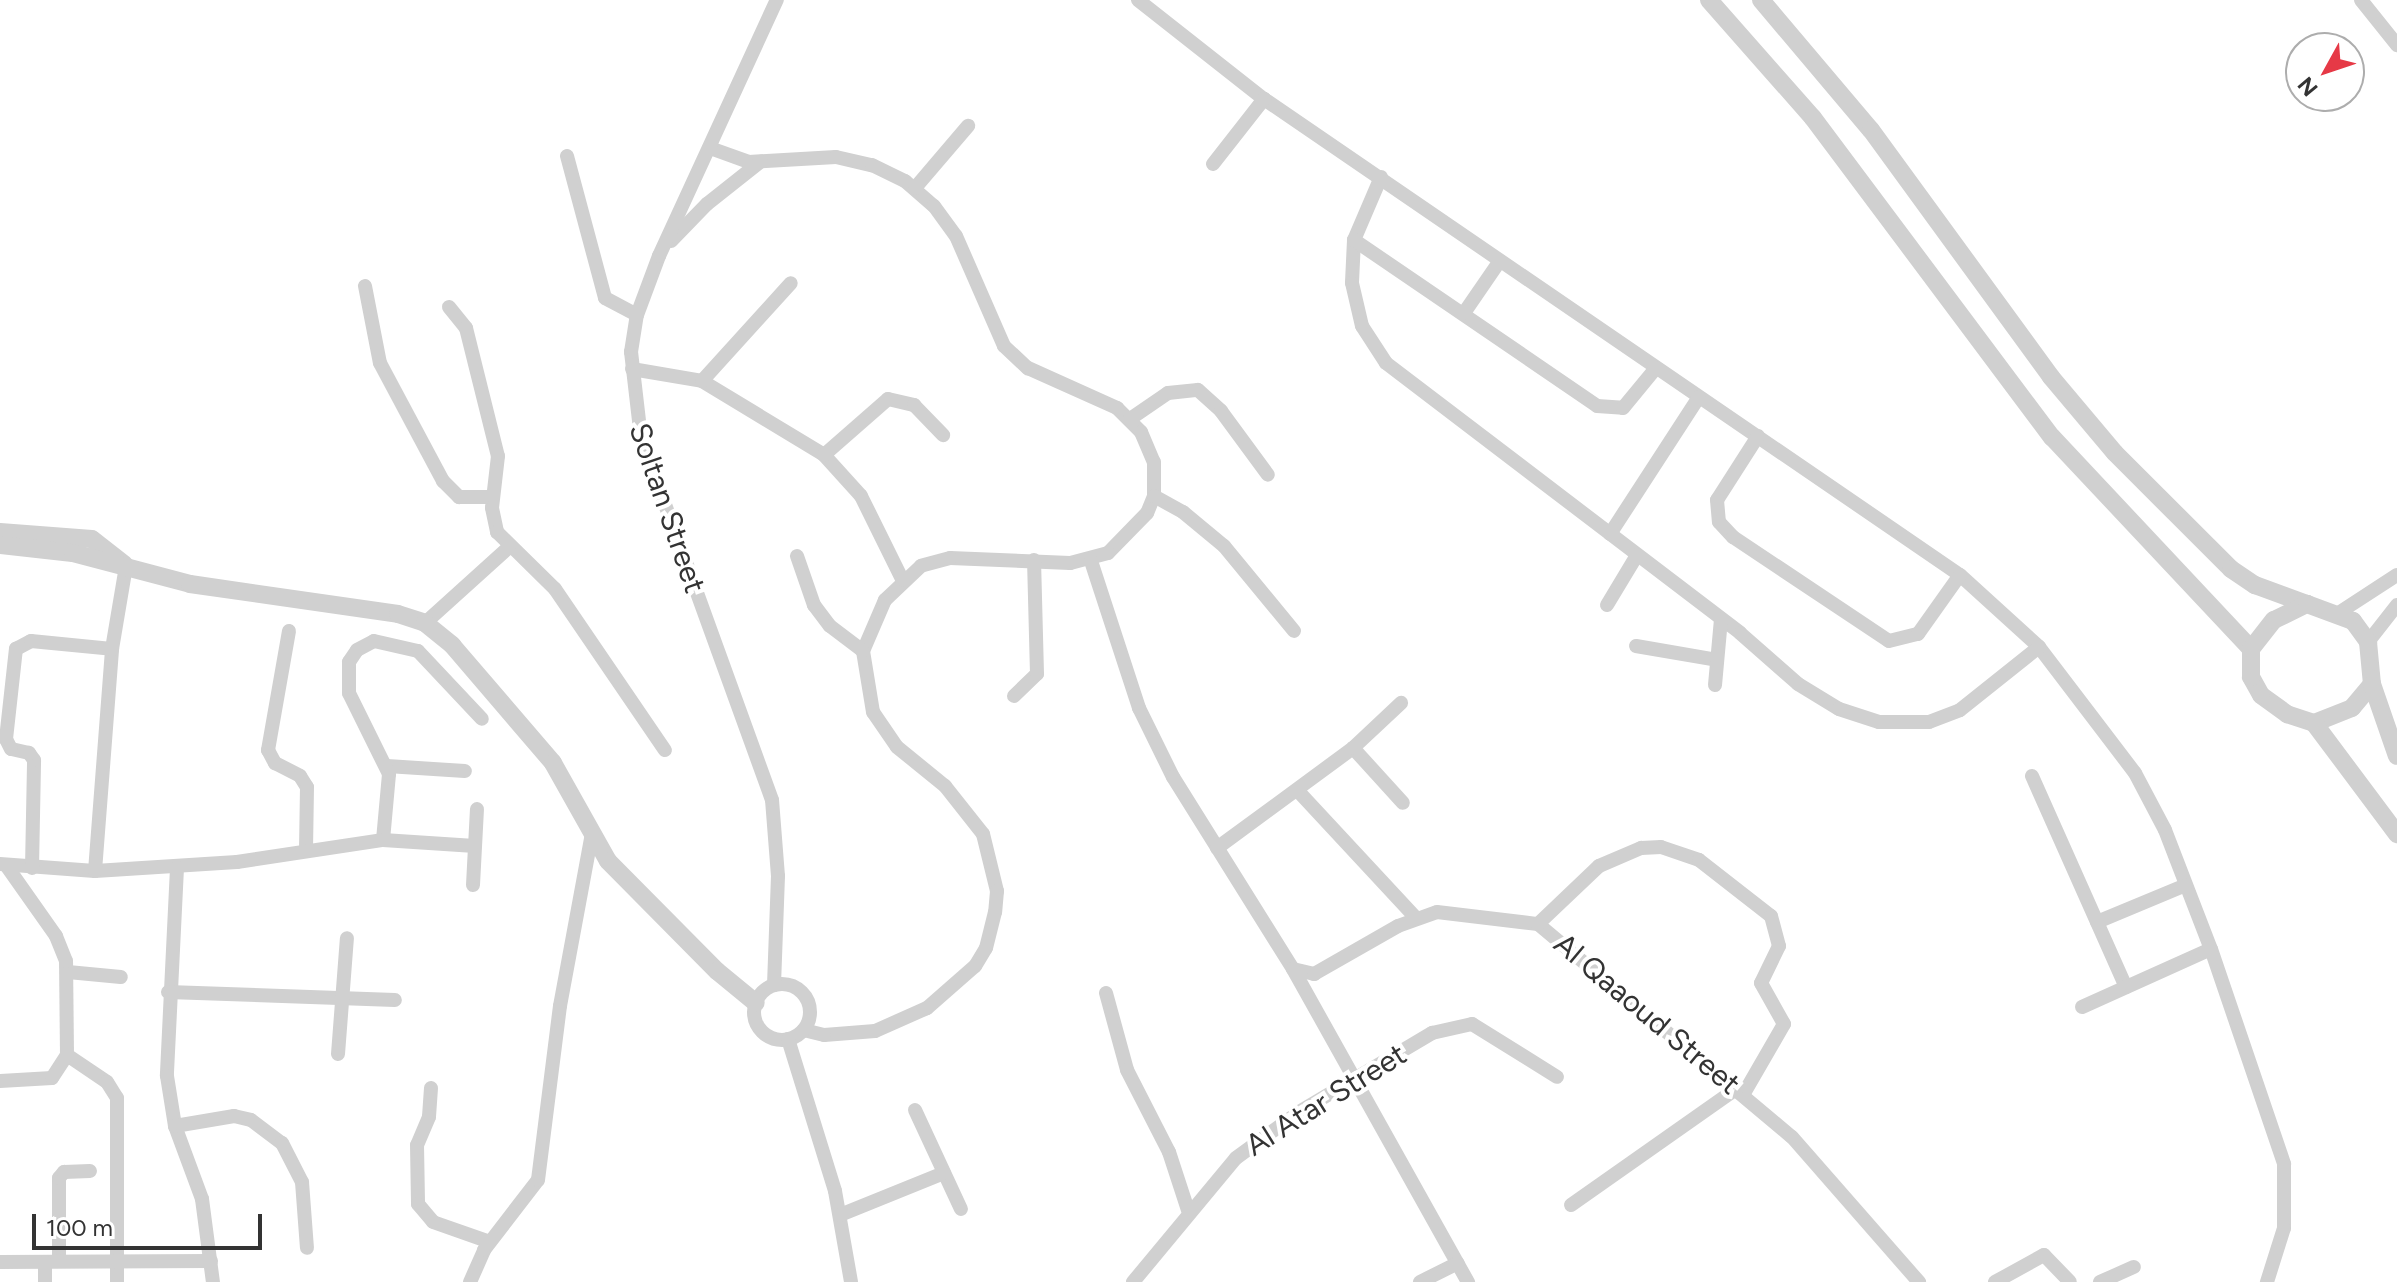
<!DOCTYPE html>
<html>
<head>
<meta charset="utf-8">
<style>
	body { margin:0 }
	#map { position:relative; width:2397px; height:1282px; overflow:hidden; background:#fff; font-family:Figtree,sans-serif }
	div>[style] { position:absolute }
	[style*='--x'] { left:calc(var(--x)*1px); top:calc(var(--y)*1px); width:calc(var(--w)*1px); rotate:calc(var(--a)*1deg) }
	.minor>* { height:14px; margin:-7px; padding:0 7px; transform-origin:7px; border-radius:7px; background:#d0d0d0 }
	.minor>.ring { margin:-7px; padding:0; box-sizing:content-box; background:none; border:14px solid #d0d0d0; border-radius:50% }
	.tertiary>* { height:18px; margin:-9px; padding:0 9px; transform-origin:9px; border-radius:9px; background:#d0d0d0 }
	span { translate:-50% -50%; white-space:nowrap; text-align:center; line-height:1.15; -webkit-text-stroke:8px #fff; paint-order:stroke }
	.street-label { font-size:30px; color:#333 }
	.north { position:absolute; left:2285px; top:32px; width:80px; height:80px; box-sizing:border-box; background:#fff; border:2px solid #adadad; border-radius:50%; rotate:230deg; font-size:22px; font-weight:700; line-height:32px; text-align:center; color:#333 }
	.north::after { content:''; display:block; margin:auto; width:28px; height:36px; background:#e63946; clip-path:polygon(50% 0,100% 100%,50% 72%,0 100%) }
	.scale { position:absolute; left:32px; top:1214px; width:230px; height:36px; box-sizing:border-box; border:4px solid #333; border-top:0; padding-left:10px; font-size:24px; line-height:28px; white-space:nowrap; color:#333; -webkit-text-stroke:6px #fff; paint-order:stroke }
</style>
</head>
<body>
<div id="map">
	<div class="minor">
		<div style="--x:1138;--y:0;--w:160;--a:38.2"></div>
		<div style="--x:1264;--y:99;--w:843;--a:34.37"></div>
		<div style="--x:1960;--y:575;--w:107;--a:42.3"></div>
		<div style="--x:2039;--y:647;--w:158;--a:52.7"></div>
		<div style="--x:2135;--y:773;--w:64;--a:62.2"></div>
		<div style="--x:2165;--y:830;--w:128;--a:68.9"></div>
		<div style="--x:2211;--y:949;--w:227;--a:71.2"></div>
		<div style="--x:2284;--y:1164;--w:64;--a:90"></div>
		<div style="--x:2284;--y:1228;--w:57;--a:107.5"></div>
		<div style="--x:2361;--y:0;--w:58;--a:51.3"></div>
		<div style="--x:710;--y:148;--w:41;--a:19.7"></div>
		<div style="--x:749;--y:162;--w:87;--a:-3.3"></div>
		<div style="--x:836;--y:157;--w:37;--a:13"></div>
		<div style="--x:872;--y:165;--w:37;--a:26"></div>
		<div style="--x:905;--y:181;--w:38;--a:41"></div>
		<div style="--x:934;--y:206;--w:37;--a:54"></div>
		<div style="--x:956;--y:236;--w:120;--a:66.4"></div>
		<div style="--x:1004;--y:346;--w:33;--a:43"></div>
		<div style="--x:1028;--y:368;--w:98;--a:24.2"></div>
		<div style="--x:1117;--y:408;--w:34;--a:45"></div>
		<div style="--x:1141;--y:432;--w:33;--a:67"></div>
		<div style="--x:1154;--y:462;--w:34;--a:90"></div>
		<div style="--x:1154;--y:496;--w:18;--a:112"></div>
		<div style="--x:1147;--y:513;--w:56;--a:134.3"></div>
		<div style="--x:1108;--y:553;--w:39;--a:165"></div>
		<div style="--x:1070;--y:563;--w:120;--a:-177.6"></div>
		<div style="--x:950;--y:558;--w:30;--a:165"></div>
		<div style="--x:921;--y:566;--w:50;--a:136.6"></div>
		<div style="--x:885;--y:600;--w:56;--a:113.3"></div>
		<div style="--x:863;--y:651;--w:62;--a:80.7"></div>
		<div style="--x:873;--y:712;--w:42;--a:55.6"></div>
		<div style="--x:897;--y:747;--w:62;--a:39.1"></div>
		<div style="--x:945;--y:786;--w:61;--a:51.6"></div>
		<div style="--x:983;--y:834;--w:59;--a:76.2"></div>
		<div style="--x:997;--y:891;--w:21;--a:95"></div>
		<div style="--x:995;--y:912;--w:37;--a:104"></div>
		<div style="--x:986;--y:948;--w:21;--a:121"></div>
		<div style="--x:975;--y:966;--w:64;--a:138.8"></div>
		<div style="--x:927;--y:1008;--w:57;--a:156.1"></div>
		<div style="--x:875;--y:1031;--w:51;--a:175.5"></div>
		<div style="--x:824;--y:1035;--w:21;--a:-166"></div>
		<div style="--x:567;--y:156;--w:147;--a:75"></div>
		<div style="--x:605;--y:298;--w:36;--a:28"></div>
		<div style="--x:1213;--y:164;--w:83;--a:-51.9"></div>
		<div style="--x:1381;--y:177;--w:69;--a:113.2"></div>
		<div style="--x:1354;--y:240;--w:43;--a:92.7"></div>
		<div style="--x:1352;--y:283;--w:44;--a:76.9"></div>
		<div style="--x:1362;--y:326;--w:44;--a:57"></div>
		<div style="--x:1386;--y:363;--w:445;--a:37.3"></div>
		<div style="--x:1740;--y:633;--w:77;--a:41.3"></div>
		<div style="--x:1798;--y:684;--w:48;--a:31.4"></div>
		<div style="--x:1839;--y:709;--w:42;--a:18"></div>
		<div style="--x:1879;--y:722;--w:50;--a:0"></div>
		<div style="--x:1929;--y:722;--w:33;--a:-21"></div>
		<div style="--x:1960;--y:710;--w:101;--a:-38.6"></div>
		<div style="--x:915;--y:188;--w:82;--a:-49.5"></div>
		<div style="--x:1354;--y:240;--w:294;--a:34.3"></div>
		<div style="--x:1597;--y:406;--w:26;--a:4"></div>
		<div style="--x:1623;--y:408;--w:52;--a:-50.5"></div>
		<div style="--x:671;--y:241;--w:52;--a:-45.8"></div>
		<div style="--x:707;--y:204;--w:68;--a:-38.4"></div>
		<div style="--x:365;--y:286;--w:78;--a:79"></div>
		<div style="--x:380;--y:363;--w:134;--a:61.9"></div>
		<div style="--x:443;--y:481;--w:23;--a:45"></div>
		<div style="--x:459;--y:497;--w:34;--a:0"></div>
		<div style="--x:449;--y:307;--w:27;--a:51"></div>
		<div style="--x:466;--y:328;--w:132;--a:76"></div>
		<div style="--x:498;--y:456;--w:52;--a:96.6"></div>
		<div style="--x:492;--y:508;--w:25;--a:78"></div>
		<div style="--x:497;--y:532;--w:81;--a:44.5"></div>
		<div style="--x:555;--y:589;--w:195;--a:55.7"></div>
		<div style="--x:1464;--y:313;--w:62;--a:-55.5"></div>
		<div style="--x:632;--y:369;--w:71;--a:9.7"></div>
		<div style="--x:702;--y:381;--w:143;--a:31.2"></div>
		<div style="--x:824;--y:455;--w:55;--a:47.9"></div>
		<div style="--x:861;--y:496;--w:93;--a:63.7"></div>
		<div style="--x:702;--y:381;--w:132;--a:-47.8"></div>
		<div style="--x:1130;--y:419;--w:46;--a:-34.4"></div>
		<div style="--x:1168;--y:393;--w:30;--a:-6"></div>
		<div style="--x:1198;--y:390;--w:31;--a:42"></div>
		<div style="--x:1221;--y:411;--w:79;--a:53.7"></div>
		<div style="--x:1758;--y:436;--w:76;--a:122.6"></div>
		<div style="--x:1717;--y:500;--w:22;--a:85"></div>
		<div style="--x:1719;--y:522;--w:21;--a:47"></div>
		<div style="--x:1733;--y:537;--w:187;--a:33.7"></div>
		<div style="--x:1889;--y:641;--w:30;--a:-14"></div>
		<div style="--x:1918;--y:634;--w:72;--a:-54.6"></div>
		<div style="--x:824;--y:455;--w:85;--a:-41.2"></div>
		<div style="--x:888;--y:399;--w:27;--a:13"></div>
		<div style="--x:914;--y:405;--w:42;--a:46"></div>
		<div style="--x:1154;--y:496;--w:33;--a:29"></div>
		<div style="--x:1183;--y:512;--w:53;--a:39.7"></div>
		<div style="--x:1224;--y:546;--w:110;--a:50.5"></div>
		<div style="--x:1610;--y:534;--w:163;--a:-57"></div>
		<div style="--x:797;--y:556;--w:52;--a:70.9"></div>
		<div style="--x:814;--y:605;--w:26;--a:53"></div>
		<div style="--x:830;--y:626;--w:41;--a:37.1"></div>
		<div style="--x:1091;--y:561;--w:155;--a:71.9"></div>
		<div style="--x:1139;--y:708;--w:77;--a:63.8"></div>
		<div style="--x:1173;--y:777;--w:226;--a:58"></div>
		<div style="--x:1293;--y:969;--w:22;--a:13"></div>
		<div style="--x:1314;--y:974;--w:97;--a:-29.7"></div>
		<div style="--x:1398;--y:926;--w:41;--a:-19.7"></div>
		<div style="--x:1437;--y:912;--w:102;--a:6.8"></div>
		<div style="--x:1538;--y:924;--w:331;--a:40"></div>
		<div style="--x:1792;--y:1137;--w:193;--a:48.8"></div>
		<div style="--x:1607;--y:605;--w:58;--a:-59"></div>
		<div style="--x:2340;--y:612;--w:68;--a:-33"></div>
		<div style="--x:425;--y:623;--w:113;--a:-42.1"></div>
		<div style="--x:289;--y:631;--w:121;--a:100"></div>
		<div style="--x:268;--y:750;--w:15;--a:62"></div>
		<div style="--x:275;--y:763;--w:28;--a:27"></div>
		<div style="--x:300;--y:776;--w:13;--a:58"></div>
		<div style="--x:307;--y:787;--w:61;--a:90.9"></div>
		<div style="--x:2368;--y:642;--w:47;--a:-51.9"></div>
		<div style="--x:1636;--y:646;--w:82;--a:9.8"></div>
		<div style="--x:1715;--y:685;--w:66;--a:-84.8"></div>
		<div style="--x:1014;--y:696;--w:32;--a:-44"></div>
		<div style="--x:1037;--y:674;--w:114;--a:-91.5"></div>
		<div style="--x:1353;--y:748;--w:74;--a:47.7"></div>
		<div style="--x:387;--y:766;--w:78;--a:3.7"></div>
		<div style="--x:2032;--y:776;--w:231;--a:66"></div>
		<div style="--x:1298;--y:791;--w:173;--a:47.1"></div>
		<div style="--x:383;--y:840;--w:66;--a:-84.8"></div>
		<div style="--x:389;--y:774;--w:90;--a:-116.3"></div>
		<div style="--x:349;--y:693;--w:31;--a:-90"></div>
		<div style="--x:349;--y:662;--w:14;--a:-56"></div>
		<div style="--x:357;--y:650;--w:19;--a:-28"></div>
		<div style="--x:374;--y:641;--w:45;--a:12.8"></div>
		<div style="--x:418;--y:651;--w:93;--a:46.7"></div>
		<div style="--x:1217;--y:848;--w:169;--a:-36.3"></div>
		<div style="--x:1353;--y:748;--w:66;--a:-43.2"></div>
		<div style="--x:0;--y:864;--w:95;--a:4.2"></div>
		<div style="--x:95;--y:871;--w:142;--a:-3.6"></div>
		<div style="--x:237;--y:862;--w:148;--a:-8.6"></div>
		<div style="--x:383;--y:840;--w:92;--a:3.7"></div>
		<div style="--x:32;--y:868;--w:108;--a:-88.9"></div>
		<div style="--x:34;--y:760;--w:9;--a:-126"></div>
		<div style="--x:29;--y:753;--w:18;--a:-167"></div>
		<div style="--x:11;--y:749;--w:11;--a:-117"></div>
		<div style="--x:6;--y:739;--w:91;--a:-83.7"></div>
		<div style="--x:16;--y:649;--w:17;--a:-28"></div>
		<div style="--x:31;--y:641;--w:81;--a:5.6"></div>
		<div style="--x:177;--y:868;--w:208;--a:92.8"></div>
		<div style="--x:167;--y:1076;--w:51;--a:80.9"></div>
		<div style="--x:175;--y:1126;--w:78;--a:69.7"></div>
		<div style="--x:202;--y:1199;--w:84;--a:82.5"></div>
		<div style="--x:95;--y:871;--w:223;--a:-85.6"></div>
		<div style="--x:112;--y:649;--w:84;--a:-80.4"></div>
		<div style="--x:473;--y:885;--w:76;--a:-87"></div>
		<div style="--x:2097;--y:922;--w:96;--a:-22.6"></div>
		<div style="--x:1538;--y:924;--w:84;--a:-43.6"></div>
		<div style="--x:1599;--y:866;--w:46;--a:-23.2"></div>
		<div style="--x:1641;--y:848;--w:20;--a:-3"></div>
		<div style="--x:1661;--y:847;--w:40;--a:18.9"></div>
		<div style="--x:1699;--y:860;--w:91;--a:37.9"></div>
		<div style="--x:1771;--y:916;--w:31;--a:75"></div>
		<div style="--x:1779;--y:946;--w:41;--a:115.9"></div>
		<div style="--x:1761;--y:983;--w:47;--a:60.7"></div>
		<div style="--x:1784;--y:1024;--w:82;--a:120"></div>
		<div style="--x:1293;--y:969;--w:359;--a:60.8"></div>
		<div style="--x:68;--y:972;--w:53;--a:5.4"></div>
		<div class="ring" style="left:754px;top:984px;width:42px;height:42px"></div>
		<div style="--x:774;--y:985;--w:109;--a:-87.9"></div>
		<div style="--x:778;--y:876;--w:76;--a:-94.5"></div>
		<div style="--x:772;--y:800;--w:385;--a:-109.9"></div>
		<div style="--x:641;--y:438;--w:87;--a:-96.6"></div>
		<div style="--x:631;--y:352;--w:37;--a:-81"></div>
		<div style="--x:637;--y:315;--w:63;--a:-69.6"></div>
		<div style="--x:659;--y:256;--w:282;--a:-65.3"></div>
		<div style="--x:168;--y:992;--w:227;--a:2"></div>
		<div style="--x:1106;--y:993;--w:80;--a:74.7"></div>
		<div style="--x:1127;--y:1070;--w:92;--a:62.9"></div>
		<div style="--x:1169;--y:1152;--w:61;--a:71.9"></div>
		<div style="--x:2082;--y:1007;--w:141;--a:-24.2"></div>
		<div style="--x:788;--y:1039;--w:159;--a:72.8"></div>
		<div style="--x:835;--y:1191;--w:92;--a:80"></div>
		<div style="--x:338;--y:1054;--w:116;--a:-85.6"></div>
		<div style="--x:67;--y:1055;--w:48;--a:34"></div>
		<div style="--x:107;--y:1082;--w:19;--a:58"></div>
		<div style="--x:117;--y:1098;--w:184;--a:90"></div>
		<div style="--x:0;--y:1081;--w:52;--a:-3.3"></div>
		<div style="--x:52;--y:1078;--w:27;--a:-57"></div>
		<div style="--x:67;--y:1055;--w:94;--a:-90.6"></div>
		<div style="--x:66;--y:961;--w:27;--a:-112"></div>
		<div style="--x:56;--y:936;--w:87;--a:-125.2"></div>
		<div style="--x:431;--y:1088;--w:29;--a:94"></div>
		<div style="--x:429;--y:1117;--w:30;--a:113"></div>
		<div style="--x:417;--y:1145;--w:59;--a:89"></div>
		<div style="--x:418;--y:1204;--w:23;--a:50"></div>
		<div style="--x:433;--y:1222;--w:60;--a:19.3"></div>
		<div style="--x:915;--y:1110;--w:109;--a:65.1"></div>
		<div style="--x:175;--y:1126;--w:60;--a:-9.6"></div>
		<div style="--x:234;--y:1116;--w:17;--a:13"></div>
		<div style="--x:251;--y:1120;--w:39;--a:37"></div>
		<div style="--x:282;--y:1143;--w:44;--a:62.9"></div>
		<div style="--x:302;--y:1182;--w:66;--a:85.7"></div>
		<div style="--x:1571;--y:1205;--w:202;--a:-35.1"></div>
		<div style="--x:840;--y:1215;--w:112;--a:-22"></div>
		<div style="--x:59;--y:1261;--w:83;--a:-90"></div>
		<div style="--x:59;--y:1178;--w:8;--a:-50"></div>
		<div style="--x:64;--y:1172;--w:26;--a:-2"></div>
		<div style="--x:0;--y:1262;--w:211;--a:-0.3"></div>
		<div style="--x:45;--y:1262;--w:20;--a:90"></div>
		<div style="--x:470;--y:1282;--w:35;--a:-66"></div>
		<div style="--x:484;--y:1250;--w:88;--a:-52.4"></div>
		<div style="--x:538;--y:1180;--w:175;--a:-82.8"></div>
		<div style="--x:560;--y:1006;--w:171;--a:-79.5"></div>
		<div style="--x:1133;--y:1282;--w:161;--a:-50.3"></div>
		<div style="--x:1236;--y:1158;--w:78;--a:-36.1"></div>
		<div style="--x:1299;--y:1112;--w:155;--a:-30.7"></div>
		<div style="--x:1432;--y:1033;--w:41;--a:-12.7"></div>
		<div style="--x:1472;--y:1024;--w:100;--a:31.9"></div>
		<div style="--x:1420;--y:1282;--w:42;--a:-26.6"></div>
		<div style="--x:1995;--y:1282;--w:56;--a:-28.9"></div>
		<div style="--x:2044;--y:1255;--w:37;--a:46"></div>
		<div style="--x:2100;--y:1282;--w:37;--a:-24"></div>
	</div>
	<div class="tertiary">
		<div style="--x:1709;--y:0;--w:157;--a:48.6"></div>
		<div style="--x:1813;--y:118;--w:399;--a:53.2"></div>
		<div style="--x:2052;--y:437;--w:291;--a:46.8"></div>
		<div style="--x:1761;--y:0;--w:170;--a:49.8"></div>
		<div style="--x:1871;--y:130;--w:306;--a:53.9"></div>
		<div style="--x:2051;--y:377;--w:99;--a:49.9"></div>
		<div style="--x:2115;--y:453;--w:164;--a:45"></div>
		<div style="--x:2231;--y:569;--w:29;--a:34"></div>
		<div style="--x:2255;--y:585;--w:55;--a:20.1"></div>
		<div style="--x:0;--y:532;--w:92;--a:4.4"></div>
		<div style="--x:92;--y:539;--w:41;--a:38"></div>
		<div style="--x:0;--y:545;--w:73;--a:6.3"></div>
		<div style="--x:73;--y:553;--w:121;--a:14.8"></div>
		<div style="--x:190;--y:584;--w:210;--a:8.2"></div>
		<div style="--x:398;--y:614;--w:28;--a:18"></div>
		<div style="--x:425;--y:623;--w:35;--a:39"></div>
		<div style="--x:452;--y:645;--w:155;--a:49.4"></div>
		<div style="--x:553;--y:763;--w:112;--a:60.7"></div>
		<div style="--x:608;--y:861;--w:155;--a:45.3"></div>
		<div style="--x:717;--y:971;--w:50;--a:39.4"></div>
		<div style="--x:2372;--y:684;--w:31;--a:130"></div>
		<div style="--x:2352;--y:708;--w:41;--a:158.5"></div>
		<div style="--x:2314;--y:723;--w:28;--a:-162"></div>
		<div style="--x:2287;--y:714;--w:32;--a:-144"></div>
		<div style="--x:2261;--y:695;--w:21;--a:-119"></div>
		<div style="--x:2251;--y:677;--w:28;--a:-90"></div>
		<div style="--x:2251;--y:649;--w:37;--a:-52"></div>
		<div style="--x:2274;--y:620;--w:37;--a:-26"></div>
		<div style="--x:2307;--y:604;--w:49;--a:20.3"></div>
		<div style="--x:2353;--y:621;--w:26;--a:54"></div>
		<div style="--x:2368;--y:642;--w:42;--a:84.6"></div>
		<div style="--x:2372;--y:684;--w:76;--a:70.9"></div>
		<div style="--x:2314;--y:723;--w:139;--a:53.2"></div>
	</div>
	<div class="street-label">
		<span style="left:667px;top:508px;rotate:71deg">Soltan Street</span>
		<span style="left:1647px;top:1014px;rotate:40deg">Al Qaaoud Street</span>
		<span style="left:1326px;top:1100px;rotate:-32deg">Al Atar Street</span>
	</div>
	<div class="north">N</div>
	<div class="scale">100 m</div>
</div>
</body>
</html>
